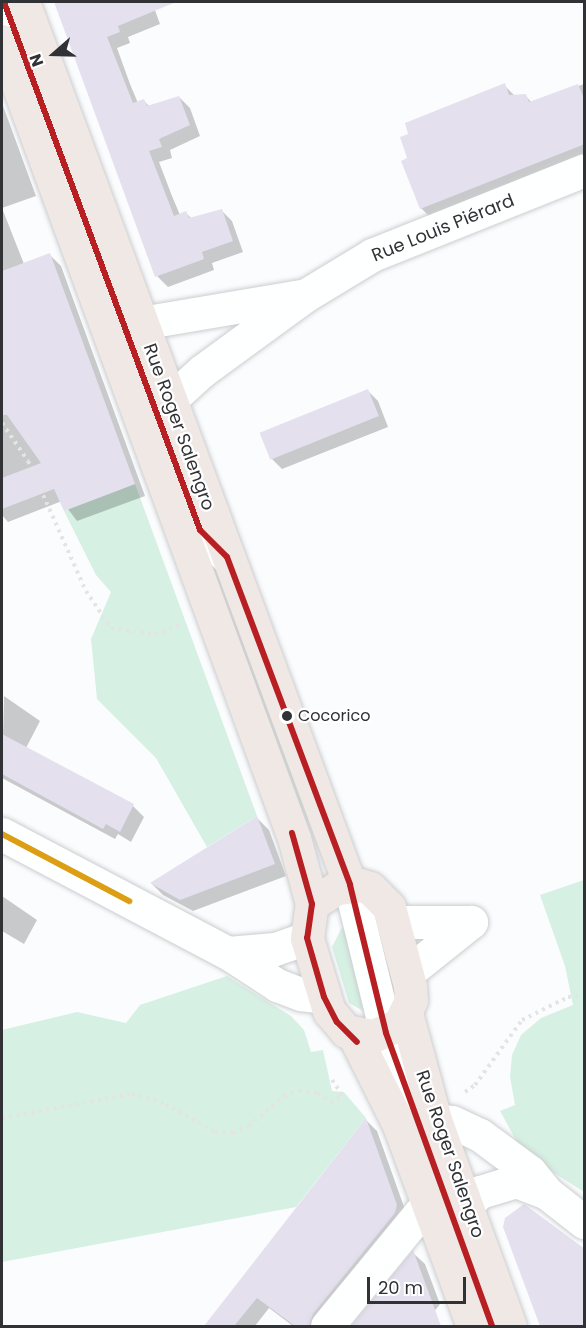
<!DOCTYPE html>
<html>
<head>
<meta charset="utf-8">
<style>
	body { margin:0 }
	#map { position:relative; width:586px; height:1328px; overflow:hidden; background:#fbfcfe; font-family:Poppins,sans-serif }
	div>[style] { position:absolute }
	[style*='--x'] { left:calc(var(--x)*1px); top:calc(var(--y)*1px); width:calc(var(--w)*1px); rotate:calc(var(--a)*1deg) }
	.green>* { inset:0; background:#d6f0e3; transform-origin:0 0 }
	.shadow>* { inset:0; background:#0003 }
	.building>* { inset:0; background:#e4e0ee; transform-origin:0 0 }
	.path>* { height:4px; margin-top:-2px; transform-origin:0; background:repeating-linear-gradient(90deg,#e4e4e4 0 3px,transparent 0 7.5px) }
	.roads { filter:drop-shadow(0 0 2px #cccdcf) drop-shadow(0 0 2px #cccdcf) }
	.minor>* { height:33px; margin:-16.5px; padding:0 16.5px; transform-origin:16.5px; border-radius:16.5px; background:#feffff }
	.major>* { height:33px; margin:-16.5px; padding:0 16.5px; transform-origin:16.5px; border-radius:16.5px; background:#f0e8e5 }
	.bus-1>* { height:6px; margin:-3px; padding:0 3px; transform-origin:3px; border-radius:3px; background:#b71f22 }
	.bus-2>* { height:6px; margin:-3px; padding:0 3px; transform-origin:3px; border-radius:3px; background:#dc9e12 }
	.dots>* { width:16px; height:16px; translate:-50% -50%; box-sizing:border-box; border:3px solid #fff; border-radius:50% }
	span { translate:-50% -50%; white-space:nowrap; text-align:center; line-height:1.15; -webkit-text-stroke:4.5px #fff; paint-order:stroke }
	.bus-label { font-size:16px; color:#313235 }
	.left { translate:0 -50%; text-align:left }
	.street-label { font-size:18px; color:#313235 }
	.frame { position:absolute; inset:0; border:3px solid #313235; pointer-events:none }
	.north { position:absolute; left:24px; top:24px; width:60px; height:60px; -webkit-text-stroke:4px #fff; paint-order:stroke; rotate:250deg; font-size:16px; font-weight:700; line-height:24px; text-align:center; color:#313235 }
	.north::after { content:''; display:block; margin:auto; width:21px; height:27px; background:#313235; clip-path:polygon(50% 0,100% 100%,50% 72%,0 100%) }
	.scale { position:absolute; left:367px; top:1277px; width:99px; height:27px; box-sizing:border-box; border:3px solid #313235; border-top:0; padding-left:8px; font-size:18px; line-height:21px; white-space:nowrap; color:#313235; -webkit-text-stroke:4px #fff; paint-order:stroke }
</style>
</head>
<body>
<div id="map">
	<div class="green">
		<div style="clip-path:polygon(135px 484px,257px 816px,207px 847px,156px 758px,97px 699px,91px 639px,111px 592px,96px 575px,64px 511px)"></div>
		<div style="left:243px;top:620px;width:211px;height:17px;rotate:70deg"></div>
		<div style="clip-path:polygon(584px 880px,584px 1192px,523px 1153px,500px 1111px,515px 1105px,510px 1077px,512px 1055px,521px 1035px,541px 1018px,573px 1005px,565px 966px,540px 895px)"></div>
		<div style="clip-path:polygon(351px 926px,365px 1012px,349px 1003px,332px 947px,341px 929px)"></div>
		<div style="clip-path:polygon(227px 976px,291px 1016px,304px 1030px,311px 1052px,323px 1050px,332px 1091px,344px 1092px,366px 1118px,296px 1207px,2px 1262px,2px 1030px,77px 1012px,126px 1023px,140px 1005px)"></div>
	</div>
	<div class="shadow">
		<div style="clip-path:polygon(55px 2px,152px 2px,160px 24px,128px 37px,130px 43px,117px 48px,130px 84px,138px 103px,144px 101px,149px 106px,179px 97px,190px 108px,200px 136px,170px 150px,172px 158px,159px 162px,172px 196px,180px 215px,186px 213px,192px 219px,221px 210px,232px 221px,243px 252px,212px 263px,214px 270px,168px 287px,157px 276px)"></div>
		<div style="clip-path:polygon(584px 84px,584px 158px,432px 219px,421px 208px,504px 85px,515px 96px,525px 95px,532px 103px)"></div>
		<div style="clip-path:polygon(2px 103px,36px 196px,2px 208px,24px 264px,50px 255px,61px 266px,145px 496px,77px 521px,62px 501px,8px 522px,2px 515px)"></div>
		<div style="clip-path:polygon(368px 391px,378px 401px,388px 427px,282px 469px,271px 458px)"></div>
		<div style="clip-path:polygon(4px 696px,40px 721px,26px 748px,133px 806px,144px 817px,131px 842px,118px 834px,115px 839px,2px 778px)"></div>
		<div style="clip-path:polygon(257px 818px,269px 830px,286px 876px,193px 911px,163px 895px,152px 884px)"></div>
		<div style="clip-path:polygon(2px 896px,37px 920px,24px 944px,2px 931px)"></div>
		<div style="clip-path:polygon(366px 1120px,377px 1131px,408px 1218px,324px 1326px,293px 1326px,269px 1308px,255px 1326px,205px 1326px)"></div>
		<div style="clip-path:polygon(505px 1226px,584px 1251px,584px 1326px,542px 1326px)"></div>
		<div style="clip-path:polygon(413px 1253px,425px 1264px,440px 1304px,423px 1326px,353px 1326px)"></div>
	</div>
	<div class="building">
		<div style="clip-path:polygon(54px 2px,176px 2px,118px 26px,120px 32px,107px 37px,133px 103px,144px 99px,147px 106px,179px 96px,190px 125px,159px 139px,162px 147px,149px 151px,174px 216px,186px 211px,189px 218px,222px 209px,233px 241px,202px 252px,204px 259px,155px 277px)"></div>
		<div style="clip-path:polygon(505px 83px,509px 95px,526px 94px,529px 102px,578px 84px,585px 101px,585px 144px,420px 209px,401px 161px,407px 158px,400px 137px,408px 134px,405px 123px)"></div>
		<div style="clip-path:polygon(50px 253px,135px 484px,64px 511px,54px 489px,2px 509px,2px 478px,41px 463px,7px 415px,2px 415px,2px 271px)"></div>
		<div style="left:368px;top:389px;width:29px;height:117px;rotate:68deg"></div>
		<div style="clip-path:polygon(2px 734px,134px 804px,120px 832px,106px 824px,103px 829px,2px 774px)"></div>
		<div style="clip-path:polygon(257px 816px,275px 864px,180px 900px,150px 883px)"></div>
		<div style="clip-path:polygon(366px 1118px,397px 1205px,395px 1213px,313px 1314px,309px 1326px,295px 1326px,257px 1298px,234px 1326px,204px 1326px)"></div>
		<div style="clip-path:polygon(524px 1204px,585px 1249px,585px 1326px,540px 1326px,503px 1227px,505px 1218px)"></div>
		<div style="clip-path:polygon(413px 1250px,441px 1326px,351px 1326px)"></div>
	</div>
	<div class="path">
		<div style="--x:2;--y:423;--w:46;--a:55.6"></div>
		<div style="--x:28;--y:461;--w:142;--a:66"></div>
		<div style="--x:86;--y:591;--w:45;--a:56"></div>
		<div style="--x:111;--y:628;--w:44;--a:7.8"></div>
		<div style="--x:155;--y:634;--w:28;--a:-19"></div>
		<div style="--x:465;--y:1092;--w:12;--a:-35"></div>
		<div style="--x:475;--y:1085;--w:80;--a:-54.1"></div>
		<div style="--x:522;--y:1020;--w:51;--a:-26.6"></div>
		<div style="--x:568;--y:997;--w:16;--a:-4"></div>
		<div style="--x:2;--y:1118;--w:132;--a:-10.5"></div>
		<div style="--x:132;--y:1094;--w:35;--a:16"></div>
		<div style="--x:166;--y:1104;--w:56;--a:29.7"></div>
		<div style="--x:215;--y:1132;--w:18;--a:3"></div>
		<div style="--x:233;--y:1133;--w:17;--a:-24"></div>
		<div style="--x:249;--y:1126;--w:46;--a:-40.6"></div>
		<div style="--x:284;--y:1096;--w:16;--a:-18"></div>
		<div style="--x:299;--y:1091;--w:19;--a:6"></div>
		<div style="--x:318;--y:1093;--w:16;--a:38"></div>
		<div style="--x:331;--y:1103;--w:14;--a:-36"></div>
		<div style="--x:342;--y:1095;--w:20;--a:-123"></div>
	</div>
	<div class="roads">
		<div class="minor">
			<div style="--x:4;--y:2;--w:78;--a:69.7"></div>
			<div style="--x:107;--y:281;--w:266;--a:69.5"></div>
			<div style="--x:200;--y:530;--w:38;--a:45"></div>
			<div style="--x:141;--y:323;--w:162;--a:-9.6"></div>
			<div style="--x:170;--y:400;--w:43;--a:-42.2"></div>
			<div style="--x:202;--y:371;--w:129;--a:-36.2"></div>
			<div style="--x:306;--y:295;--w:77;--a:-31.2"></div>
			<div style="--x:372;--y:255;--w:228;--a:-21.8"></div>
			<div style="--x:2;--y:834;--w:255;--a:27.8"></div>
			<div style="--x:228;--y:953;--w:59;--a:33.1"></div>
			<div style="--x:277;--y:985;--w:26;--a:21"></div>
			<div style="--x:301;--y:994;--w:23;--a:7"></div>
			<div style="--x:350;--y:885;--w:152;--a:76.3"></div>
			<div style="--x:386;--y:1033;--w:312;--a:70.1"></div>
			<div style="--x:395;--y:922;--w:76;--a:0"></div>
			<div style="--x:228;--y:953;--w:47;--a:-4.9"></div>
			<div style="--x:275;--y:949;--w:34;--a:-19"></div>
			<div style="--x:407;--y:973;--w:82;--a:-38.6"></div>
			<div style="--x:435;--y:1120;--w:17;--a:7"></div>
			<div style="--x:452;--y:1122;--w:31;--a:25"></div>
			<div style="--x:480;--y:1135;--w:62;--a:36.5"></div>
			<div style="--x:530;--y:1172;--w:27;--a:51"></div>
			<div style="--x:547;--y:1193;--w:47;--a:38.1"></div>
			<div style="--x:466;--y:1205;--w:19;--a:-43"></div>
			<div style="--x:480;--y:1192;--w:38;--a:-17"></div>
			<div style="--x:516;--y:1181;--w:33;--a:21"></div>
			<div style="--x:327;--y:1326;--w:159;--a:-50.6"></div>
		</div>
		<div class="major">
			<div style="--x:23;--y:2;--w:942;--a:69.68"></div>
			<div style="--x:2;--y:41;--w:849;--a:69.88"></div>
			<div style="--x:294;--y:838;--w:68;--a:74.7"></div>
			<div style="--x:360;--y:885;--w:10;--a:17"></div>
			<div style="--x:370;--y:888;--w:27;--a:45"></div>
			<div style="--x:389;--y:907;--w:82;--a:75.1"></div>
			<div style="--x:410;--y:986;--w:14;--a:86"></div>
			<div style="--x:411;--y:1000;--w:26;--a:115"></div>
			<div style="--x:400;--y:1024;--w:30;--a:156"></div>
			<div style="--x:373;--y:1036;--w:27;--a:-170"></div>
			<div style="--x:346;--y:1031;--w:26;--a:-130"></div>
			<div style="--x:329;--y:1011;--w:76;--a:-106.8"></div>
			<div style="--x:307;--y:938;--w:34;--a:-82"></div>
			<div style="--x:312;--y:904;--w:30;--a:-33"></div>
			<div style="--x:337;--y:888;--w:23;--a:-7"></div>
			<div style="--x:406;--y:1013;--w:111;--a:74.8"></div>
			<div style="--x:435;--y:1120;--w:219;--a:70"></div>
			<div style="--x:354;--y:1035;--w:101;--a:63.4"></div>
			<div style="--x:399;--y:1125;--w:214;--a:69.8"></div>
		</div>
	</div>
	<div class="bus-1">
		<div style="--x:4;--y:2;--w:563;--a:69.63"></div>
		<div style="--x:200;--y:530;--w:38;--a:45"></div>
		<div style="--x:227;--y:557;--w:350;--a:69.4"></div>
		<div style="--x:350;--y:885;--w:152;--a:76.3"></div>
		<div style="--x:386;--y:1033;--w:312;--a:70.1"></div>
		<div style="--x:292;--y:833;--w:74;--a:74.3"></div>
		<div style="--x:312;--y:904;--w:34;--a:98"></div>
		<div style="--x:307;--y:938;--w:61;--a:73.9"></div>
		<div style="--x:324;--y:997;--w:28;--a:63"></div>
		<div style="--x:337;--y:1022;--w:28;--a:45"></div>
	</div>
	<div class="bus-2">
		<div style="--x:2;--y:834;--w:144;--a:27.8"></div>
	</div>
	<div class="dots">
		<div style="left:287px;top:716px;background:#313235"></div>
	</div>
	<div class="bus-label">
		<span class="left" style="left:298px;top:716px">Cocorico</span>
	</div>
	<div class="street-label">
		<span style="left:443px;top:228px;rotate:-22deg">Rue Louis Piérard</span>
		<span style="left:179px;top:427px;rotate:70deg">Rue Roger Salengro</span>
		<span style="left:450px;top:1154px;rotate:71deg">Rue Roger Salengro</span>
	</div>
	<div class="frame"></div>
	<div class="north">N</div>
	<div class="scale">20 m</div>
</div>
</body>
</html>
